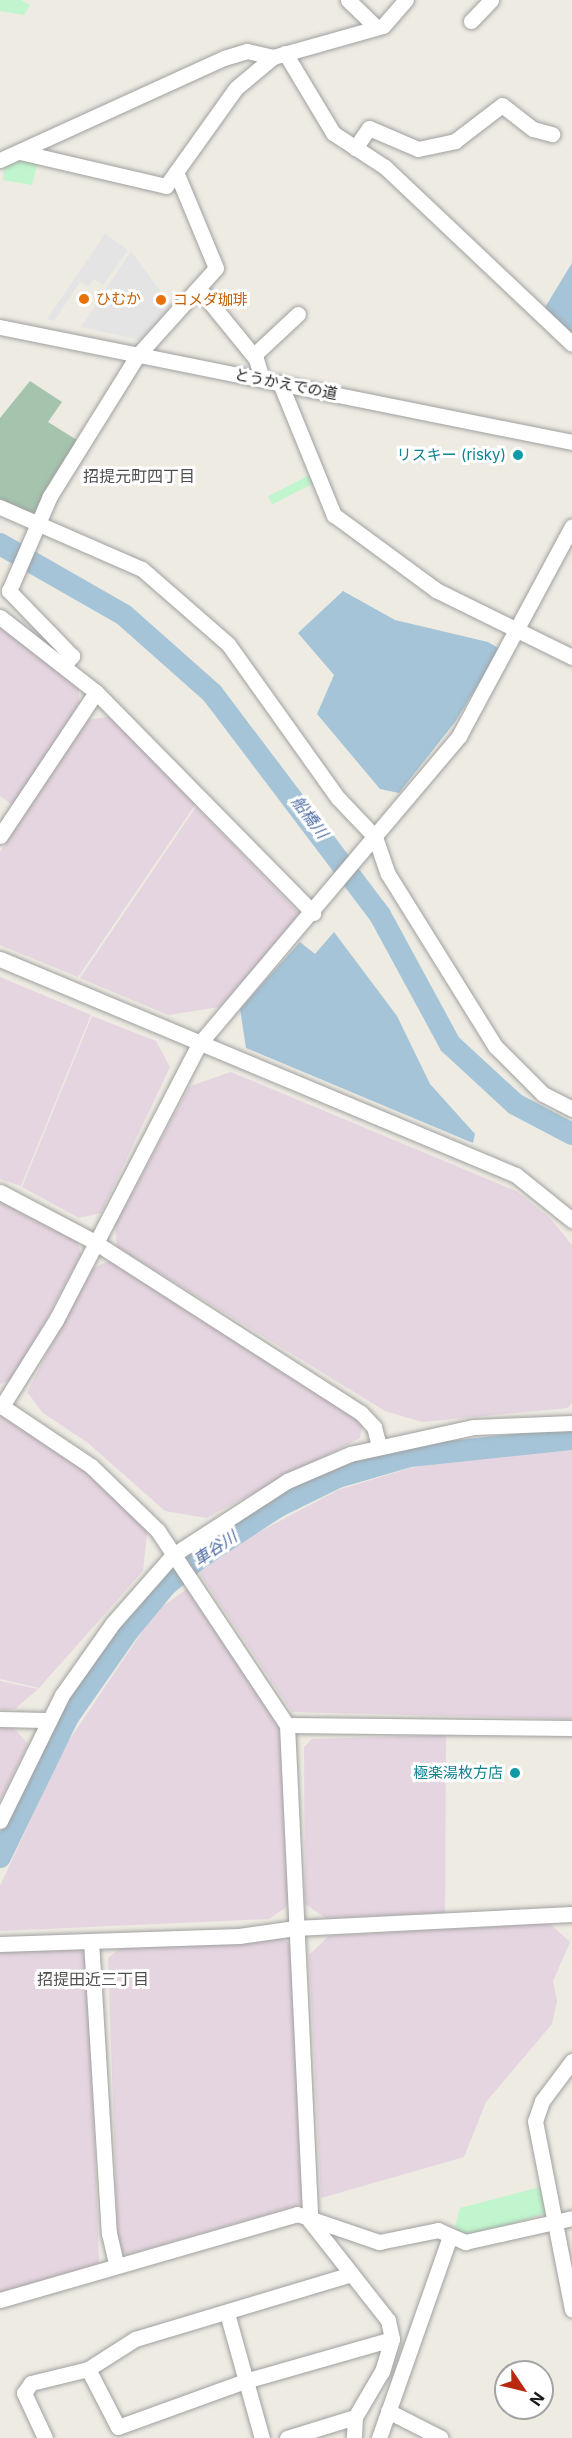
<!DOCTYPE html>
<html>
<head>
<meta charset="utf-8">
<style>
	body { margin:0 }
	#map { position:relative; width:572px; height:2438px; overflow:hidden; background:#edebe2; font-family:Inter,"Noto Sans JP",sans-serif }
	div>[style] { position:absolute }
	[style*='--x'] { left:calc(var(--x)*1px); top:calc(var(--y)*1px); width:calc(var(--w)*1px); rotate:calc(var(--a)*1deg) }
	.industrial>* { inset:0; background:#e5d5e0 }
	.cemetery>* { inset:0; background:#a5c4ae }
	.park>* { inset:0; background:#c1f5cd; transform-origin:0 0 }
	.parking>* { inset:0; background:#e4e4e4 }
	.water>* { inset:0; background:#a5c4d7 }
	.river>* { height:22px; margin:-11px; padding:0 11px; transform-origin:11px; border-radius:11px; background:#a5c4d7 }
	.roads { filter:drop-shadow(0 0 2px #a0a0a0) drop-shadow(0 0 2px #a0a0a0) }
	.minor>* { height:15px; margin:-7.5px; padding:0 7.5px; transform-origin:7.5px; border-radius:7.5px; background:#fff }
	.dots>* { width:16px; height:16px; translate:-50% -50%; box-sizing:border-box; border:3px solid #fff; border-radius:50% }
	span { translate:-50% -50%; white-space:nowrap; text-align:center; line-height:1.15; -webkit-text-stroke:6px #fff; paint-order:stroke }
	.food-label { font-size:15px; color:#c56008 }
	.left { translate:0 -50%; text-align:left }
	.street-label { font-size:15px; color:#1c1c1c }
	.culture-label { font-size:15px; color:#0d838f }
	.right { translate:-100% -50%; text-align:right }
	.neighbourhood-label { font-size:16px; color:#4f4f4f }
	.water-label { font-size:16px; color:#506da4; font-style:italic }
	.north { position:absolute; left:494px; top:2360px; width:60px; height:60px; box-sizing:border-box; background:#fff; border:2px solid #a4a4a4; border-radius:50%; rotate:125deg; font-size:16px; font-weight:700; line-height:24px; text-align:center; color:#1c1c1c }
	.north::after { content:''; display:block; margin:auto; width:21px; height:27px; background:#b9290f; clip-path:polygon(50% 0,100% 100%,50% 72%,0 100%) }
</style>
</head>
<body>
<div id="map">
	<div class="industrial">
		<div style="clip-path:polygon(0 622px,79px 680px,79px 703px,14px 806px,0 796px)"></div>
		<div style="clip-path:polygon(112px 716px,195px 805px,78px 977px,0 945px,0 852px,88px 720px)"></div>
		<div style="clip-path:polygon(196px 807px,300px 914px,220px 1007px,168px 1015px,80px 978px)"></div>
		<div style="clip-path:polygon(0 977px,91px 1015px,21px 1186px,0 1179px)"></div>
		<div style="clip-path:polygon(92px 1016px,156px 1041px,170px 1067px,101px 1213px,79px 1218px,22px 1187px)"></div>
		<div style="clip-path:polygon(231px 1072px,516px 1191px,550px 1218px,572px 1245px,572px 1403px,568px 1408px,422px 1422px,385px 1411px,117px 1247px,115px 1225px,190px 1086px)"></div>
		<div style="clip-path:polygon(0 1196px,77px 1239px,81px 1254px,15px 1379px,0 1384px)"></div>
		<div style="clip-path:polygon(109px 1261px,355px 1418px,362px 1425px,360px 1438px,206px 1518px,165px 1511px,88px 1443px,43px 1413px,27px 1392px,91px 1269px)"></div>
		<div style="clip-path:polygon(0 1416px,63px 1451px,148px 1525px,143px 1571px,39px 1688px,0 1679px)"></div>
		<div style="clip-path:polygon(572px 1450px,572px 1719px,292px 1712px,200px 1574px,201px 1563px,338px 1490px,410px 1468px,487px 1454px)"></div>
		<div style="clip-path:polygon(187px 1589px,282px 1729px,290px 1897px,285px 1908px,269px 1919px,0 1931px,0 1886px,64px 1748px,156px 1611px)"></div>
		<div style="clip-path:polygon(0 1681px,38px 1689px,15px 1709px,0 1710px)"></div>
		<div style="clip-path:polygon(9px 1723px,28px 1744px,0 1801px,0 1724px)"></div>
		<div style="clip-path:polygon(446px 1735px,445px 1913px,326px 1918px,305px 1904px,304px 1747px,312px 1739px)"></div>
		<div style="clip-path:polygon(549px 1923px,570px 1942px,553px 1981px,557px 2001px,552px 2024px,486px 2102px,464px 2157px,321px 2198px,309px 1955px,329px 1936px)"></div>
		<div style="clip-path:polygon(279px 1935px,291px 1946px,302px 2204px,126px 2255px,118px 2247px,108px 1958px,125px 1944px)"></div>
		<div style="clip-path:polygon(76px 1945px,88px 1953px,99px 2263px,0 2293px,0 1950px)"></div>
	</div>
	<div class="cemetery">
		<div style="clip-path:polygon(30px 381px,62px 402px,48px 422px,80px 442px,37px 518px,0 499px,0 418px)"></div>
	</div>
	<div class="park">
		<div style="clip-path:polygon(0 0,21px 0,30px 5px,24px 15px,0 11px)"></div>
		<div style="clip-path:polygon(19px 155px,38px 162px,32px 185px,3px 180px,5px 161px)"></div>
		<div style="left:310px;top:475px;width:9px;height:47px;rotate:63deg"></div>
		<div style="clip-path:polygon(540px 2187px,546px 2213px,468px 2237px,454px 2231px,460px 2208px)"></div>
	</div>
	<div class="parking">
		<div style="clip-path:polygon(105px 234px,128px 250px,103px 285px,94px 279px,88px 286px,80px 282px,54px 321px,47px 319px)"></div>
		<div style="clip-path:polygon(131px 251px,172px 307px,145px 341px,81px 327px)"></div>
	</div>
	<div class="water">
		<div style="clip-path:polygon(572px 263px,572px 341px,544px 309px)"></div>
		<div style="clip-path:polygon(343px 591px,395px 620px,488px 642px,500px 649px,455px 722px,399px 793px,380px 789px,317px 714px,334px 675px,298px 633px)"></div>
		<div style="clip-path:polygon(334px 932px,397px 1016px,430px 1084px,475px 1134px,473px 1143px,246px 1048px,240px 1009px,300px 942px,315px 954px)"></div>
	</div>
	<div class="river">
		<div style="--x:0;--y:544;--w:143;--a:29.8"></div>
		<div style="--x:124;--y:615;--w:118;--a:41.6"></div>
		<div style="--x:212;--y:693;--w:278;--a:52.9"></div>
		<div style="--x:380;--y:915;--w:147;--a:61.5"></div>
		<div style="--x:450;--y:1044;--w:88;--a:42.7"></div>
		<div style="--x:515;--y:1104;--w:64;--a:27.8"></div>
		<div style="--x:0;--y:1857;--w:156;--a:-64.1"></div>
		<div style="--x:68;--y:1717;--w:105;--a:-55.1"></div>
		<div style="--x:128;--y:1631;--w:60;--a:-50.4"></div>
		<div style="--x:166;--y:1585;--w:41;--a:-39.1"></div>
		<div style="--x:198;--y:1559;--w:95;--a:-33.4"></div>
		<div style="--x:277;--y:1507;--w:68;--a:-26.2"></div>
		<div style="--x:338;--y:1477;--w:75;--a:-16.3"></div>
		<div style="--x:410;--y:1456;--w:163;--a:-6"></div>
	</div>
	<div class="roads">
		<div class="minor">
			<div style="--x:348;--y:0;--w:39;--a:44"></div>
			<div style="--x:471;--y:21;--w:29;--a:-46"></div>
			<div style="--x:285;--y:53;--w:93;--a:59"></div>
			<div style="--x:333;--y:133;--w:62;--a:33.2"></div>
			<div style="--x:385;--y:167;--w:257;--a:43.4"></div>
			<div style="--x:355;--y:148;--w:24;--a:-55"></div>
			<div style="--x:369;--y:128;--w:53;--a:23.2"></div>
			<div style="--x:418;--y:149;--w:38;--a:-12"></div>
			<div style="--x:455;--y:141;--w:59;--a:-37.5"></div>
			<div style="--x:502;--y:105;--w:39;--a:38"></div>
			<div style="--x:533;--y:129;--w:20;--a:15"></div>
			<div style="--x:20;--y:152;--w:150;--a:13.1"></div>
			<div style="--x:166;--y:186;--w:120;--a:-54.5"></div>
			<div style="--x:236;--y:88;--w:48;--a:-40"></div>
			<div style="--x:0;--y:160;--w:246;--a:-24.5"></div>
			<div style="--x:224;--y:58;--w:24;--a:-17"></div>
			<div style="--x:247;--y:51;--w:27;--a:13"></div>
			<div style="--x:273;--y:57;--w:114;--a:-15.7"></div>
			<div style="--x:383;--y:26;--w:35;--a:-49"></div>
			<div style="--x:200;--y:290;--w:89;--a:50.9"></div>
			<div style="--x:256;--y:359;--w:21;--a:73"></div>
			<div style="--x:0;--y:327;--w:583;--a:11.37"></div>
			<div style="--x:254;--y:355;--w:60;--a:-43"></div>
			<div style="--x:280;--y:383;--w:143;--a:67.8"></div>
			<div style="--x:334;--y:515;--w:127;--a:36.3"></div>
			<div style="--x:436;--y:590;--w:152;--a:26.2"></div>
			<div style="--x:0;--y:507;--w:155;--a:23.6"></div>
			<div style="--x:142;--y:569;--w:114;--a:41.1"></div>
			<div style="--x:228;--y:644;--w:189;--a:54.5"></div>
			<div style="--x:338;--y:798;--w:54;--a:46.5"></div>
			<div style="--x:375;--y:837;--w:39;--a:71"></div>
			<div style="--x:388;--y:874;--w:203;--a:58.1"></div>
			<div style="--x:495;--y:1046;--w:68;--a:45"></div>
			<div style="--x:543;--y:1094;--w:33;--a:27"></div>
			<div style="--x:0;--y:617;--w:122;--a:38"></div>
			<div style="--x:96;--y:692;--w:310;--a:45.5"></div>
			<div style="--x:65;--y:664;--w:11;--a:-49"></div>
			<div style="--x:72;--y:656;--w:91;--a:-134.1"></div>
			<div style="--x:9;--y:591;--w:103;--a:-66.7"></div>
			<div style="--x:50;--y:496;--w:165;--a:-58.1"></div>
			<div style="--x:137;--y:356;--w:118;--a:-48.1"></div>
			<div style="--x:216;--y:268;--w:104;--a:-112.6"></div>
			<div style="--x:0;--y:836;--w:173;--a:-56.3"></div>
			<div style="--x:0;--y:959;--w:559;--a:22.71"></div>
			<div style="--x:516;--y:1175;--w:72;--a:38.8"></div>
			<div style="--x:0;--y:1192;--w:105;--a:27.8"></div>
			<div style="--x:93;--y:1241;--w:318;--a:32.7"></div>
			<div style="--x:361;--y:1413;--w:19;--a:47"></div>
			<div style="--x:374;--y:1427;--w:20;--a:75"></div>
			<div style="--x:0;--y:1405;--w:110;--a:33.8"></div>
			<div style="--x:91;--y:1466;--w:93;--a:44.1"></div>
			<div style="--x:158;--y:1531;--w:233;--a:56.4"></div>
			<div style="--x:287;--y:1725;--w:497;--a:87.3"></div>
			<div style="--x:310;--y:2221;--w:126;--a:51.8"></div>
			<div style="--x:388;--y:2320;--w:19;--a:78"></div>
			<div style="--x:392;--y:2339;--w:34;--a:107"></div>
			<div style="--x:382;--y:2371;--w:53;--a:120.4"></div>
			<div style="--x:355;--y:2417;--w:21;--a:93"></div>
			<div style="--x:2;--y:1406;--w:102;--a:-57.9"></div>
			<div style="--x:56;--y:1320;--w:311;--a:-62.6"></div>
			<div style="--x:199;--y:1044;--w:403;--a:-49.8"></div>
			<div style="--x:459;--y:736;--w:238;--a:-61.7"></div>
			<div style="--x:0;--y:1719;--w:46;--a:1.2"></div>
			<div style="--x:287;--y:1725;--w:285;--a:0.6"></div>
			<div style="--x:0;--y:1821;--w:140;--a:-63.8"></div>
			<div style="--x:62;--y:1695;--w:88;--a:-54.7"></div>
			<div style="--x:113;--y:1623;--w:91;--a:-48.6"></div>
			<div style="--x:173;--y:1555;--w:136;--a:-33"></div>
			<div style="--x:287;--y:1481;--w:69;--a:-23.2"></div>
			<div style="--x:350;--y:1454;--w:127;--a:-12.3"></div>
			<div style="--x:474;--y:1427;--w:98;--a:-2.3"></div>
			<div style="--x:91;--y:1941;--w:293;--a:86.5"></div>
			<div style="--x:109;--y:2233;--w:32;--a:77"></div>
			<div style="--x:0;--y:1944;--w:239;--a:-1.9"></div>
			<div style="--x:239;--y:1936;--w:57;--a:-8.1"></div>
			<div style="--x:295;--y:1928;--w:277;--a:-2.9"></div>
			<div style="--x:572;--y:2061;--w:50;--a:126.9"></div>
			<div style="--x:542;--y:2101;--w:21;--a:109"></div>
			<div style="--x:535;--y:2121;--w:192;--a:78.9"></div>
			<div style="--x:0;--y:2300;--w:309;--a:-16.1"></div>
			<div style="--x:297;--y:2214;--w:87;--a:18.9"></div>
			<div style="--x:379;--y:2242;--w:60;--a:-11.5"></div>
			<div style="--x:438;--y:2230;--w:30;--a:24"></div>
			<div style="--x:465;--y:2242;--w:110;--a:-12.6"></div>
			<div style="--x:227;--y:2313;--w:130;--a:74.4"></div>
			<div style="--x:88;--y:2369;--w:56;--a:-32.6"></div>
			<div style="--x:135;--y:2339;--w:226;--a:-16.7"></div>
			<div style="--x:388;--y:2411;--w:59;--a:27"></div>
			<div style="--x:45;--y:2438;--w:50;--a:-115"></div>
			<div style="--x:24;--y:2393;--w:12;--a:-55"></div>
			<div style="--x:31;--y:2383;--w:59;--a:-13.8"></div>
			<div style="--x:88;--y:2369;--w:65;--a:62.7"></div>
			<div style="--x:118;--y:2427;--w:135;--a:-19.9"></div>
			<div style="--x:245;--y:2381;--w:153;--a:-15.9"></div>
			<div style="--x:287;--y:2438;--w:71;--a:-17.2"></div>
			<div style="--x:379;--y:2438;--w:214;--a:-70.6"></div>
		</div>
	</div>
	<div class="dots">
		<div style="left:84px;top:299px;background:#e8710a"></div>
		<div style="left:161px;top:300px;background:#e8710a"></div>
		<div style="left:518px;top:455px;background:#0f9aa8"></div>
		<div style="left:515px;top:1773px;background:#0f9aa8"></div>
	</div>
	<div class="food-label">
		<span class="left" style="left:96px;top:299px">ひむか</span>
		<span class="left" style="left:173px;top:300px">コメダ珈琲</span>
	</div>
	<div class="street-label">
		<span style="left:286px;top:384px;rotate:11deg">とうかえでの道</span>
	</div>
	<div class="culture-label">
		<span class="right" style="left:506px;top:455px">リスキー (risky)</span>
		<span class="right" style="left:503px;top:1773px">極楽湯枚方店</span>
	</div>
	<div class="neighbourhood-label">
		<span style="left:139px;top:476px">招提元町四丁目</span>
		<span style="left:93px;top:1979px">招提田近三丁目</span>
	</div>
	<div class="water-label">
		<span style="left:310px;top:817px;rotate:53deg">船橋川</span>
		<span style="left:215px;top:1548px;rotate:-34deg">車谷川</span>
	</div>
	<div class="north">N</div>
</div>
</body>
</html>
